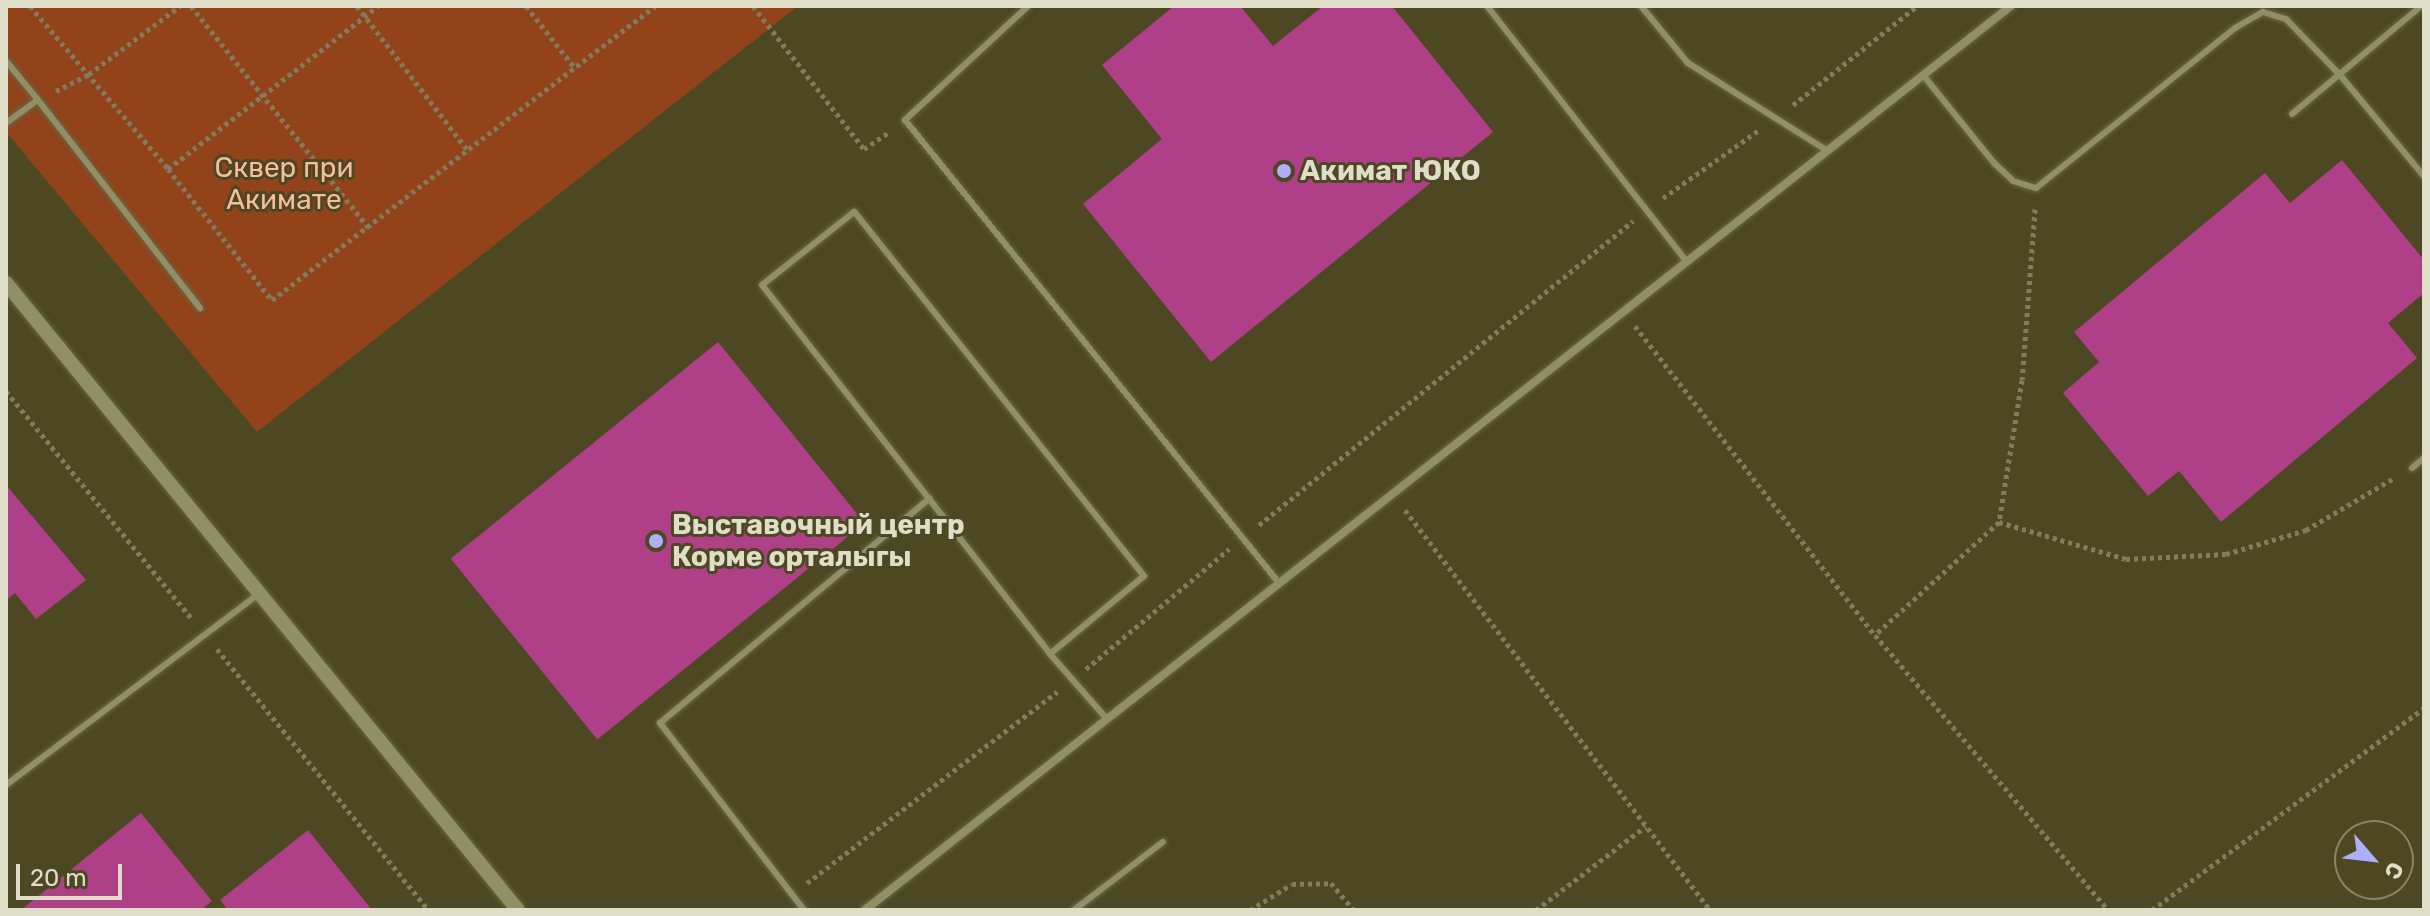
<!DOCTYPE html>
<html>
<head>
<meta charset="utf-8">
<style>
	body { margin:0 }
	#map { position:relative; width:2430px; height:916px; overflow:hidden; background:#4c4822; font-family:Rubik,sans-serif }
	div>[style] { position:absolute }
	[style*='--x'] { left:calc(var(--x)*1px); top:calc(var(--y)*1px); width:calc(var(--w)*1px); rotate:calc(var(--a)*1deg) }
	.green>* { inset:0; background:#92431a }
	.building>* { inset:0; background:#af3f87; transform-origin:0 0 }
	.path>* { height:5px; margin-top:-2.5px; transform-origin:0; background:repeating-linear-gradient(90deg,#807d5d 0 4px,transparent 0 8px) }
	.roads { filter:drop-shadow(0 0 2px #696644) drop-shadow(0 0 2px #696644) }
	.service>* { height:6px; margin:-3px; padding:0 3px; transform-origin:3px; border-radius:3px; background:#918f66 }
	.minor>* { height:8px; margin:-4px; padding:0 4px; transform-origin:4px; border-radius:4px; background:#918f66 }
	.tertiary>* { height:14px; margin:-7px; padding:0 7px; transform-origin:7px; border-radius:7px; background:#918f66 }
	.dots>* { width:22px; height:22px; translate:-50% -50%; box-sizing:border-box; border:4px solid #4c4822; border-radius:50% }
	span { translate:-50% -50%; white-space:nowrap; text-align:center; line-height:1.15; -webkit-text-stroke:6px #4c4822; paint-order:stroke }
	.park-label { font-size:28px; color:#f8bca2 }
	.poi-label { font-size:28px; color:#dfdec9; font-weight:700 }
	.left { translate:0 -50%; text-align:left }
	.frame { position:absolute; inset:0; border:8px solid #dfdec9; pointer-events:none }
	.north { position:absolute; left:2334px; top:820px; width:80px; height:80px; box-sizing:border-box; background:#4c4822; border:2px solid #878465; border-radius:50%; rotate:118deg; font-size:22px; font-weight:700; line-height:32px; text-align:center; color:#dfdec9 }
	.north::after { content:''; display:block; margin:auto; width:28px; height:36px; background:#afaefa; clip-path:polygon(50% 0,100% 100%,50% 72%,0 100%) }
	.scale { position:absolute; left:16px; top:864px; width:106px; height:36px; box-sizing:border-box; border:4px solid #dfdec9; border-top:0; padding-left:10px; font-size:24px; line-height:28px; white-space:nowrap; color:#dfdec9; -webkit-text-stroke:6px #4c4822; paint-order:stroke }
</style>
</head>
<body>
<div id="map">
	<div class="green">
		<div style="clip-path:polygon(6px 6px,798px 6px,257px 432px,6px 132px)"></div>
	</div>
	<div class="building">
		<div style="clip-path:polygon(1174px 6px,1240px 6px,1273px 46px,1323px 6px,1392px 6px,1493px 132px,1211px 362px,1083px 204px,1162px 139px,1102px 65px)"></div>
		<div style="clip-path:polygon(2342px 160px,2424px 260px,2424px 293px,2388px 323px,2417px 358px,2221px 522px,2179px 471px,2148px 496px,2063px 393px,2099px 362px,2074px 332px,2265px 173px,2290px 203px)"></div>
		<div style="left:718px;top:342px;width:233px;height:344px;rotate:51deg"></div>
		<div style="clip-path:polygon(6px 485px,86px 580px,36px 619px,15px 593px,8px 599px,6px 596px)"></div>
		<div style="clip-path:polygon(141px 813px,212px 901px,201px 910px,21px 910px)"></div>
		<div style="clip-path:polygon(308px 830px,372px 910px,228px 910px,220px 900px)"></div>
	</div>
	<div class="path">
		<div style="--x:30;--y:6;--w:214;--a:49.7"></div>
		<div style="--x:168;--y:169;--w:167;--a:51.6"></div>
		<div style="--x:272;--y:300;--w:483;--a:-37.5"></div>
		<div style="--x:191;--y:6;--w:285;--a:51.3"></div>
		<div style="--x:357;--y:6;--w:184;--a:52.5"></div>
		<div style="--x:526;--y:6;--w:79;--a:51.7"></div>
		<div style="--x:753;--y:6;--w:181;--a:52.2"></div>
		<div style="--x:864;--y:149;--w:30;--a:-34"></div>
		<div style="--x:56;--y:91;--w:37;--a:-27"></div>
		<div style="--x:89;--y:74;--w:114;--a:-36.8"></div>
		<div style="--x:1793;--y:105;--w:159;--a:-38.6"></div>
		<div style="--x:168;--y:169;--w:266;--a:-37.8"></div>
		<div style="--x:1663;--y:198;--w:118;--a:-35.3"></div>
		<div style="--x:2035;--y:209;--w:171;--a:94.3"></div>
		<div style="--x:2022;--y:380;--w:144;--a:99.2"></div>
		<div style="--x:1999;--y:522;--w:132;--a:16.2"></div>
		<div style="--x:2126;--y:559;--w:100;--a:-2.9"></div>
		<div style="--x:2226;--y:554;--w:84;--a:-16.7"></div>
		<div style="--x:2306;--y:530;--w:102;--a:-30.6"></div>
		<div style="--x:1635;--y:326;--w:391;--a:52.2"></div>
		<div style="--x:6;--y:391;--w:296;--a:50.8"></div>
		<div style="--x:1405;--y:510;--w:503;--a:52.67"></div>
		<div style="--x:1999;--y:522;--w:168;--a:137.7"></div>
		<div style="--x:1875;--y:635;--w:360;--a:49.7"></div>
		<div style="--x:1259;--y:525;--w:482;--a:-39.1"></div>
		<div style="--x:217;--y:649;--w:336;--a:51"></div>
		<div style="--x:1086;--y:669;--w:187;--a:-40"></div>
		<div style="--x:807;--y:883;--w:315;--a:-37.4"></div>
		<div style="--x:1250;--y:910;--w:49;--a:-31.8"></div>
		<div style="--x:1292;--y:884;--w:39;--a:-1"></div>
		<div style="--x:1331;--y:883;--w:35;--a:50"></div>
		<div style="--x:1536;--y:910;--w:138;--a:-37.4"></div>
		<div style="--x:2152;--y:910;--w:339;--a:-36.6"></div>
	</div>
	<div class="roads">
		<div class="service">
			<div style="--x:1028;--y:6;--w:168;--a:137.2"></div>
			<div style="--x:905;--y:120;--w:595;--a:51.07"></div>
			<div style="--x:1487;--y:6;--w:325;--a:52"></div>
			<div style="--x:1641;--y:6;--w:74;--a:50.5"></div>
			<div style="--x:1688;--y:63;--w:165;--a:32.2"></div>
			<div style="--x:6;--y:61;--w:50;--a:50.6"></div>
			<div style="--x:1923;--y:75;--w:113;--a:51.1"></div>
			<div style="--x:1994;--y:163;--w:26;--a:43"></div>
			<div style="--x:2013;--y:181;--w:24;--a:17"></div>
			<div style="--x:2036;--y:188;--w:255;--a:-38.8"></div>
			<div style="--x:2235;--y:28;--w:32;--a:-30"></div>
			<div style="--x:2263;--y:12;--w:24;--a:17"></div>
			<div style="--x:2286;--y:19;--w:78;--a:46"></div>
			<div style="--x:2340;--y:75;--w:131;--a:50.3"></div>
			<div style="--x:2292;--y:114;--w:168;--a:-39.9"></div>
			<div style="--x:6;--y:123;--w:39;--a:-36"></div>
			<div style="--x:38;--y:100;--w:264;--a:52.1"></div>
			<div style="--x:2412;--y:468;--w:16;--a:-40"></div>
			<div style="--x:1050;--y:654;--w:122;--a:-39.7"></div>
			<div style="--x:1144;--y:576;--w:465;--a:-128.5"></div>
			<div style="--x:854;--y:212;--w:117;--a:141.6"></div>
			<div style="--x:762;--y:285;--w:468;--a:52"></div>
			<div style="--x:1050;--y:654;--w:86;--a:48.8"></div>
			<div style="--x:6;--y:785;--w:317;--a:-37.1"></div>
			<div style="--x:804;--y:910;--w:236;--a:-127.6"></div>
			<div style="--x:660;--y:723;--w:351;--a:-39.8"></div>
			<div style="--x:1074;--y:910;--w:112;--a:-37.4"></div>
		</div>
		<div class="minor">
			<div style="--x:865;--y:910;--w:1460;--a:-38.27"></div>
		</div>
		<div class="tertiary">
			<div style="--x:6;--y:283;--w:809;--a:50.77"></div>
		</div>
	</div>
	<div class="dots">
		<div style="left:1284px;top:171px;background:#afaefa"></div>
		<div style="left:656px;top:541px;background:#afaefa"></div>
	</div>
	<div class="park-label">
		<span style="left:284px;top:184px">Сквер при<br>Акимате</span>
	</div>
	<div class="poi-label">
		<span class="left" style="left:1300px;top:171px">Акимат ЮКО</span>
		<span class="left" style="left:672px;top:541px">Выставочный центр<br>Корме орталыгы</span>
	</div>
	<div class="frame"></div>
	<div class="north">С</div>
	<div class="scale">20 m</div>
</div>
</body>
</html>
